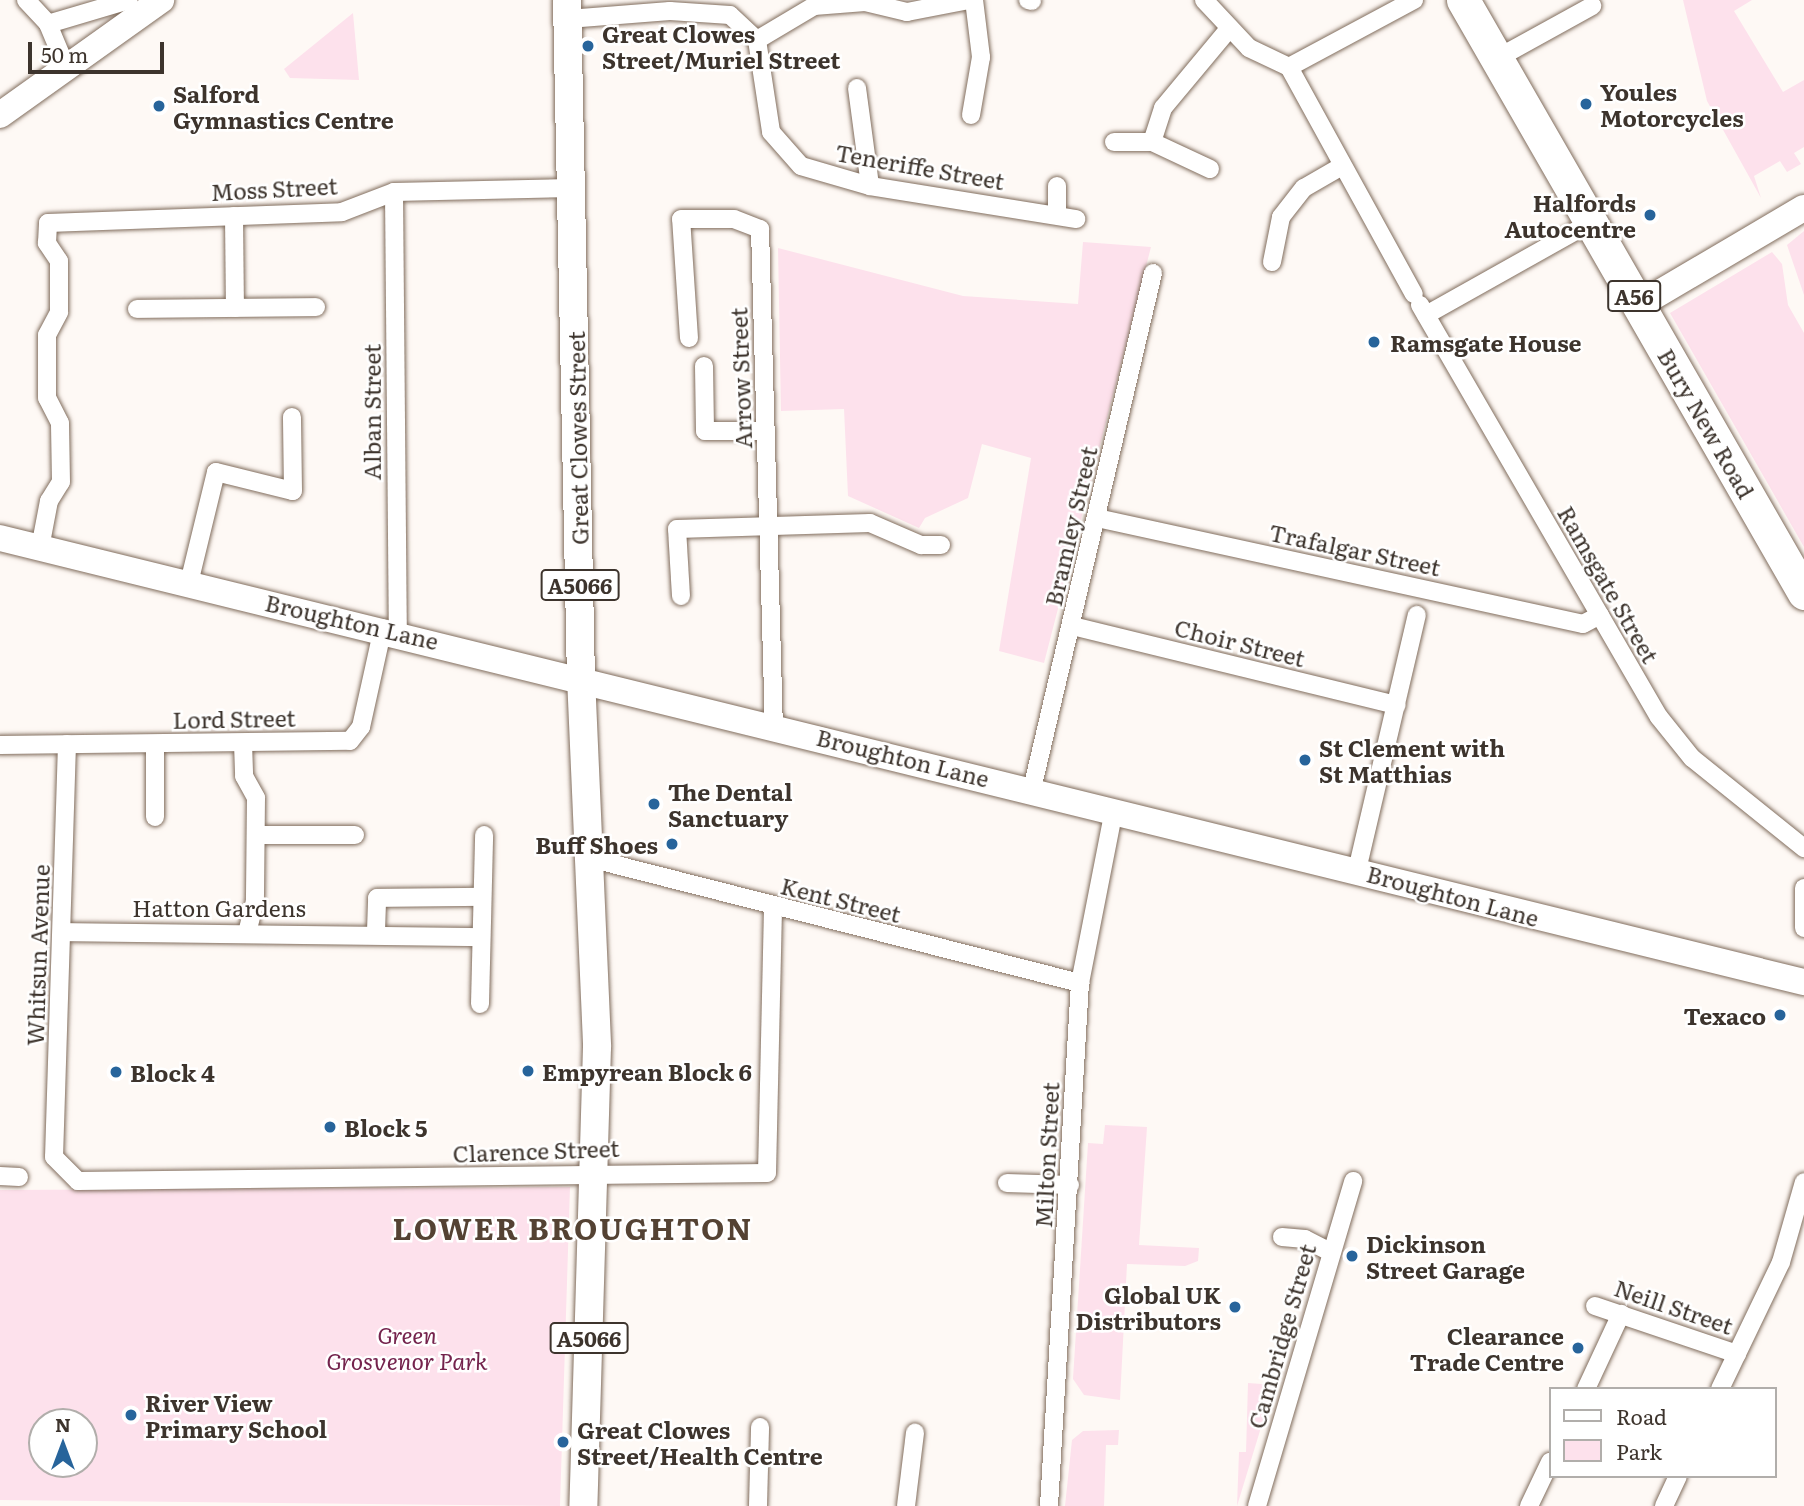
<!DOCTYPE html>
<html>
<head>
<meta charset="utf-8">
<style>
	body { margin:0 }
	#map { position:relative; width:1804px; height:1506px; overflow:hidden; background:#fef9f5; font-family:Literata,serif }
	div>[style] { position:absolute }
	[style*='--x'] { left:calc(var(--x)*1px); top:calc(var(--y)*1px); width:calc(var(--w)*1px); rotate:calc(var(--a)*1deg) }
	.green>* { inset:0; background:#fde1ec }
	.roads { filter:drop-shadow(0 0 2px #816d5d) drop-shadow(0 0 2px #816d5d) }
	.street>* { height:18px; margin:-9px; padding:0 9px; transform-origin:9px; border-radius:9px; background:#fff }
	.secondary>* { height:26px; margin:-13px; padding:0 13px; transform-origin:13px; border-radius:13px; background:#fff }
	.primary>* { height:28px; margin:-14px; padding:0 14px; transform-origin:14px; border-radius:14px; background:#fff }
	.highway>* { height:33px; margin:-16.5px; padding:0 16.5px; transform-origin:16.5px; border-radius:16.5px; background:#fff }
	.dots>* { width:19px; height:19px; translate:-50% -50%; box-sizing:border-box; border:4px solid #fff; border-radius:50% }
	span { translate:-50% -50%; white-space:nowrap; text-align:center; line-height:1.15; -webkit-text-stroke:5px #fff; paint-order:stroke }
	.shield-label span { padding:2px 5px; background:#fff; border:2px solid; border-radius:5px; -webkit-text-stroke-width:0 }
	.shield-label { font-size:21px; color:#3d342d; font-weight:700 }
	.poi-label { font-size:23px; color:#3d342d; font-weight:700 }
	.left { translate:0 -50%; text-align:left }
	.right { translate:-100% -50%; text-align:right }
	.street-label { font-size:23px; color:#3d342d }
	.park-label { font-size:23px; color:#74234d; font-style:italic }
	.district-label { font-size:30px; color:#544233; font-weight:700; letter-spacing:2px }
	.legend { position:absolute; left:1549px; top:1387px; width:228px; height:91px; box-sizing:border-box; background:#fff; border:2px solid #b1aeab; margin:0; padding:9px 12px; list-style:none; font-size:21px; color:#3d342d }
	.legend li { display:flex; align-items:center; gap:14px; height:35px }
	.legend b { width:35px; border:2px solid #b1aeab }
	.north { position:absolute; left:28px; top:1408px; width:70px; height:70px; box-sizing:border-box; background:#fff; border:2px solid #b1aeab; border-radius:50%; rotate:0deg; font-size:19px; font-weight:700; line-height:28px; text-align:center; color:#3d342d }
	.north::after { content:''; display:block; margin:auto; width:24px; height:32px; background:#27649b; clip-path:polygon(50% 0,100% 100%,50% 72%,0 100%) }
	.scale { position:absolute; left:28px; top:42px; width:136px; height:32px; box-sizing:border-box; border:4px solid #3d342d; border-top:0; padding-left:9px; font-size:21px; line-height:24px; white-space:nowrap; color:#3d342d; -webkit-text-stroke:5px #fff; paint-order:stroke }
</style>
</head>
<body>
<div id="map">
	<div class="green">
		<div style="clip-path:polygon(1683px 0,1752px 0,1734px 11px,1783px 92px,1804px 80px,1804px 147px,1794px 153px,1801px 164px,1787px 172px,1780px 161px,1754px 176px,1761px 198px,1707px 101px)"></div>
		<div style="clip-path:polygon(353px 13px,359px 80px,290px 78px,284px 69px)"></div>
		<div style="clip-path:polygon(1804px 231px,1804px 295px,1787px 245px)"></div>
		<div style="clip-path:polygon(1083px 242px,1151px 247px,1044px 663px,999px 651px,1031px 458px,982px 444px,968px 498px,925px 518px,919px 528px,848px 496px,844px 409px,781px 411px,778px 248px,963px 296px,1078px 304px)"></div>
		<div style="clip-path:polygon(1772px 252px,1782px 264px,1788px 305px,1804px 333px,1804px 547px,1670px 313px)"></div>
		<div style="clip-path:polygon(1105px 1125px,1147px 1127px,1139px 1245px,1199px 1248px,1198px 1261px,1185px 1266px,1127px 1264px,1120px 1400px,1084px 1395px,1073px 1379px,1088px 1143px,1103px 1144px)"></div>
		<div style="clip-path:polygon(evenodd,570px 1187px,560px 1506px,0 1500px,0 1190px,570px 1187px,42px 1422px,84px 1422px,84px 1464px,42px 1464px,42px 1422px)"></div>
		<div style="clip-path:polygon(1248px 1383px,1274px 1385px,1237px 1506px,1239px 1452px,1246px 1452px)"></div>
		<div style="clip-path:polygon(1119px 1430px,1118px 1445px,1106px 1445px,1104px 1506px,1065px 1506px,1072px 1440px,1083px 1431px)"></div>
	</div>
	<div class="roads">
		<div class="street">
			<div style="--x:26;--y:0;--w:33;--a:47"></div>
			<div style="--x:48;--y:24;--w:47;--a:67.3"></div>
			<div style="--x:1028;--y:0;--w:4;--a:14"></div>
			<div style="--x:1204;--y:0;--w:66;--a:46.8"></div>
			<div style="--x:1249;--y:48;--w:44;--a:25.4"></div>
			<div style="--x:1289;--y:67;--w:142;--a:-28.2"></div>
			<div style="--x:568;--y:19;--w:102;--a:-4.5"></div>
			<div style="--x:670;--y:11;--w:60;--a:3.8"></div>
			<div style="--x:730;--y:15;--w:37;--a:43"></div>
			<div style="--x:757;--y:40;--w:93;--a:81.3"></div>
			<div style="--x:771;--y:132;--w:45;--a:48.6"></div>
			<div style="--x:801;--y:166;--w:72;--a:16.2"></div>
			<div style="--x:870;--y:186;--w:209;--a:9.1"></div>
			<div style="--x:48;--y:24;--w:84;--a:-16.5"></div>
			<div style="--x:757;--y:40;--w:66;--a:-30.8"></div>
			<div style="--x:814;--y:6;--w:51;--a:-4.5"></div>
			<div style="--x:865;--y:2;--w:43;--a:13.4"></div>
			<div style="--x:907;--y:12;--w:62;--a:-11.1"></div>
			<div style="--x:1496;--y:59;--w:110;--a:-28.9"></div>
			<div style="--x:1289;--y:67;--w:259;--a:61.2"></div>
			<div style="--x:857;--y:88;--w:99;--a:82.4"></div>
			<div style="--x:971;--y:115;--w:59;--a:-80.2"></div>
			<div style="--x:981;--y:57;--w:57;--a:-97"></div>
			<div style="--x:1114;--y:142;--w:38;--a:0"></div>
			<div style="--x:1210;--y:169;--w:64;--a:-155"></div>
			<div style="--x:1152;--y:142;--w:36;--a:-72"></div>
			<div style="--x:1163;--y:108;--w:102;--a:-50.2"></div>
			<div style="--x:394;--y:192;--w:440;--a:89.5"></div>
			<div style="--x:1057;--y:213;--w:27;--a:-90"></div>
			<div style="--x:234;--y:216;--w:92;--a:89.4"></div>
			<div style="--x:1272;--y:262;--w:46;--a:-78.7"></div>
			<div style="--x:1281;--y:217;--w:37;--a:-52"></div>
			<div style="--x:1304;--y:188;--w:44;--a:-30.1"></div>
			<div style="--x:1420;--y:305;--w:476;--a:59.9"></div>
			<div style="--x:1659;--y:717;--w:53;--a:51.2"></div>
			<div style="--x:1692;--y:758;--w:144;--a:38.8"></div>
			<div style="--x:137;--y:309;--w:179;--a:-0.6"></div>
			<div style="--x:1426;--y:315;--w:188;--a:-29.3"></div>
			<div style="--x:689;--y:338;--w:119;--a:-93.8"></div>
			<div style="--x:681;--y:219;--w:53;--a:0"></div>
			<div style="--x:734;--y:219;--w:28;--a:21"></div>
			<div style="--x:760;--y:229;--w:496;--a:88.4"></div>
			<div style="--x:704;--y:366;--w:65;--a:89.1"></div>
			<div style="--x:705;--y:431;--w:61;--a:0"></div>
			<div style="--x:1097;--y:518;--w:497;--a:12.3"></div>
			<div style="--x:1583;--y:624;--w:19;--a:-28"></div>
			<div style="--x:40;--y:548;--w:48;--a:-79.2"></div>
			<div style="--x:49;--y:501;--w:22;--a:-58"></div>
			<div style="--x:61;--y:482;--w:59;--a:-91"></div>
			<div style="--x:60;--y:423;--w:28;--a:-117"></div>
			<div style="--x:47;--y:398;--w:63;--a:-90"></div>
			<div style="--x:47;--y:335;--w:26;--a:-62"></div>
			<div style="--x:59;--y:312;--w:51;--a:-90"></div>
			<div style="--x:59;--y:261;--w:22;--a:-124"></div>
			<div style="--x:47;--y:243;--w:20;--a:-87"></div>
			<div style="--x:48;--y:223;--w:294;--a:-2.1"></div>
			<div style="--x:342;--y:212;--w:56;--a:-21"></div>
			<div style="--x:394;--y:192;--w:179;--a:-1.3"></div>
			<div style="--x:189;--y:583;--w:114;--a:-76.3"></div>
			<div style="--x:216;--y:472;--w:79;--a:13.9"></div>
			<div style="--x:293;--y:491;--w:74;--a:-90.8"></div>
			<div style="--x:681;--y:596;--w:67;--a:-93.4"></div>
			<div style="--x:677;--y:529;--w:193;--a:-1.8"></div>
			<div style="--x:870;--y:523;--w:56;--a:23.3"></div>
			<div style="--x:921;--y:545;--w:20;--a:0"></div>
			<div style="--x:1072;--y:626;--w:334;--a:13.7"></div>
			<div style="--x:243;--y:743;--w:33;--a:88"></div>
			<div style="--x:244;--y:776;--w:25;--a:61"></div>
			<div style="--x:256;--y:798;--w:103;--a:90.6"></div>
			<div style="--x:255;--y:901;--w:30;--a:104"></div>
			<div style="--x:67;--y:744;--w:413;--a:91.8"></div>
			<div style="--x:54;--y:1157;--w:34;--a:45"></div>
			<div style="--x:78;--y:1181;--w:689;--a:-0.67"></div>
			<div style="--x:767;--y:1173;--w:266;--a:-88.7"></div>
			<div style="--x:155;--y:744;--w:73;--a:90"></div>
			<div style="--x:0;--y:745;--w:350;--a:-0.7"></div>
			<div style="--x:350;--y:741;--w:18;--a:-52"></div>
			<div style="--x:361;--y:727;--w:101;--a:-77.5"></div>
			<div style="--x:1032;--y:789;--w:530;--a:-76.8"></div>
			<div style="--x:256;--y:835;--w:99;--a:0"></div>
			<div style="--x:593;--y:859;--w:503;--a:14.29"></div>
			<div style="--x:1357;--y:870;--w:262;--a:-76.8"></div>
			<div style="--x:1804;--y:888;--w:40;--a:90"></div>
			<div style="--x:376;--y:931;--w:33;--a:-88"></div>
			<div style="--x:377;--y:898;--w:101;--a:-0.6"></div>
			<div style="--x:63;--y:932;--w:416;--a:0.7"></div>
			<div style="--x:480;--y:1004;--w:169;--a:-88.6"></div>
			<div style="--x:0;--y:1176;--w:19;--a:3"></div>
			<div style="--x:1007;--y:1183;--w:63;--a:1.8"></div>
			<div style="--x:1282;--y:1237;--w:23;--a:5"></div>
			<div style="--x:1305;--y:1239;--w:29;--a:27"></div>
			<div style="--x:1595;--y:1306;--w:150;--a:18.7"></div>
			<div style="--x:1586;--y:1389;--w:83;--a:-65"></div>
			<div style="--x:1720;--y:1389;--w:141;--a:-64.3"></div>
			<div style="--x:1781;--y:1262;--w:83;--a:-74"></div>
			<div style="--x:758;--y:1506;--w:79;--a:-88.5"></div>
			<div style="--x:906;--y:1506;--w:74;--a:-83"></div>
			<div style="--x:1049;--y:1506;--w:524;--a:-86.61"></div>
			<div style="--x:1080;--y:983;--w:176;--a:-78.9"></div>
			<div style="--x:1257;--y:1506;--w:339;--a:-73.5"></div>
			<div style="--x:1529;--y:1506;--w:49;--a:-64.5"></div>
			<div style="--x:1664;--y:1506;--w:33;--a:-65"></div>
		</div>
		<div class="secondary">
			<div style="--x:0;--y:115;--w:198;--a:-35.5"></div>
			<div style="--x:1639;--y:305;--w:191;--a:-30.5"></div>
			<div style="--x:0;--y:538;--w:1858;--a:13.83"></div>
		</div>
		<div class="primary">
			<div style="--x:567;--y:0;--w:677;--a:88.82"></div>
			<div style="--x:581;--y:677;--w:370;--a:87.5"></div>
			<div style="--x:597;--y:1047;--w:459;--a:91.7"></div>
		</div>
		<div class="highway">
			<div style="--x:1463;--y:0;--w:684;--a:60.1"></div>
		</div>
	</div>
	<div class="dots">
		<div style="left:588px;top:46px;background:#27649b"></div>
		<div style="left:1586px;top:104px;background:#27649b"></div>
		<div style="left:159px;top:106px;background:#27649b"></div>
		<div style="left:1650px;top:215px;background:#27649b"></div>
		<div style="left:1374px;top:342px;background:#27649b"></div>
		<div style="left:1305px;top:760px;background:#27649b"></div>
		<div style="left:654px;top:804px;background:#27649b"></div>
		<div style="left:672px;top:844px;background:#27649b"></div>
		<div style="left:1780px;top:1015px;background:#27649b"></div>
		<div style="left:528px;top:1071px;background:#27649b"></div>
		<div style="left:116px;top:1072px;background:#27649b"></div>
		<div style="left:330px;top:1127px;background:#27649b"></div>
		<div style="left:1352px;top:1256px;background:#27649b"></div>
		<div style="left:1235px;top:1307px;background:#27649b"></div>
		<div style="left:1578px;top:1348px;background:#27649b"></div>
		<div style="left:131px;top:1415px;background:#27649b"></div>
		<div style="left:563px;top:1442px;background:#27649b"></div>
	</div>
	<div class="shield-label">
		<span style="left:1634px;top:296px">A56</span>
		<span style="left:580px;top:585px">A5066</span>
		<span style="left:589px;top:1338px">A5066</span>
	</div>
	<div class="poi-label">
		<span class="left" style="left:602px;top:46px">Great Clowes<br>Street/Muriel Street</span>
		<span class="left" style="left:1600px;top:104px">Youles<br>Motorcycles</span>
		<span class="left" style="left:173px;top:106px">Salford<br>Gymnastics Centre</span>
		<span class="right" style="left:1636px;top:215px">Halfords<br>Autocentre</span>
		<span class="left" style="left:1390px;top:342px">Ramsgate House</span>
		<span class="left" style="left:1319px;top:760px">St Clement with<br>St Matthias</span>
		<span class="left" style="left:668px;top:804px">The Dental<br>Sanctuary</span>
		<span class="right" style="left:658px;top:844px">Buff Shoes</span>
		<span class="right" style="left:1766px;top:1015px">Texaco</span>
		<span class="left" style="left:542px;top:1071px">Empyrean Block 6</span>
		<span class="left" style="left:130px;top:1072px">Block 4</span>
		<span class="left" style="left:344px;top:1127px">Block 5</span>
		<span class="left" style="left:1366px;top:1256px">Dickinson<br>Street Garage</span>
		<span class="right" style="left:1221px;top:1307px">Global UK<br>Distributors</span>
		<span class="right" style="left:1564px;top:1348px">Clearance<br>Trade Centre</span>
		<span class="left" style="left:145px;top:1415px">River View<br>Primary School</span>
		<span class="left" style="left:577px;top:1442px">Great Clowes<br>Street/Health Centre</span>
	</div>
	<div class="street-label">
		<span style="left:920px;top:166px;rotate:10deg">Teneriffe Street</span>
		<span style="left:274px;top:188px;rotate:-3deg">Moss Street</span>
		<span style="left:740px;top:378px;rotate:-92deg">Arrow Street</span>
		<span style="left:371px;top:412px;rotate:-90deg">Alban Street</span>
		<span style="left:1707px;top:423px;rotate:60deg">Bury New Road</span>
		<span style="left:577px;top:438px;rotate:-91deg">Great Clowes Street</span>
		<span style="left:1070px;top:526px;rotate:-77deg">Bramley Street</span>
		<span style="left:1355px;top:549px;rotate:12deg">Trafalgar Street</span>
		<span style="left:1609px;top:584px;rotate:60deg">Ramsgate Street</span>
		<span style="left:352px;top:621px;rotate:13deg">Broughton Lane</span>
		<span style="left:1240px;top:642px;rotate:14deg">Choir Street</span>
		<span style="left:234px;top:718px;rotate:-1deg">Lord Street</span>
		<span style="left:903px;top:757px;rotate:14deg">Broughton Lane</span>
		<span style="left:1453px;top:895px;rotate:15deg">Broughton Lane</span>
		<span style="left:841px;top:899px;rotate:14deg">Kent Street</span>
		<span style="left:219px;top:907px">Hatton Gardens</span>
		<span style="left:37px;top:955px;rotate:-88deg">Whitsun Avenue</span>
		<span style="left:536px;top:1150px;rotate:-2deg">Clarence Street</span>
		<span style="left:1046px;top:1155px;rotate:-87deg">Milton Street</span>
		<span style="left:1674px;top:1306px;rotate:19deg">Neill Street</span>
		<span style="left:1281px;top:1336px;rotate:-74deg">Cambridge Street</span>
	</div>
	<div class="park-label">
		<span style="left:407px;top:1347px">Green<br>Grosvenor Park</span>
	</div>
	<div class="district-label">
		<span style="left:573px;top:1227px">LOWER BROUGHTON</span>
	</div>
	<ul class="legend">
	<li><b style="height:9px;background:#fff"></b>Road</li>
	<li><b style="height:19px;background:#fde1ec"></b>Park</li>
	</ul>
	<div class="north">N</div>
	<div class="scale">50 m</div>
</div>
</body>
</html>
